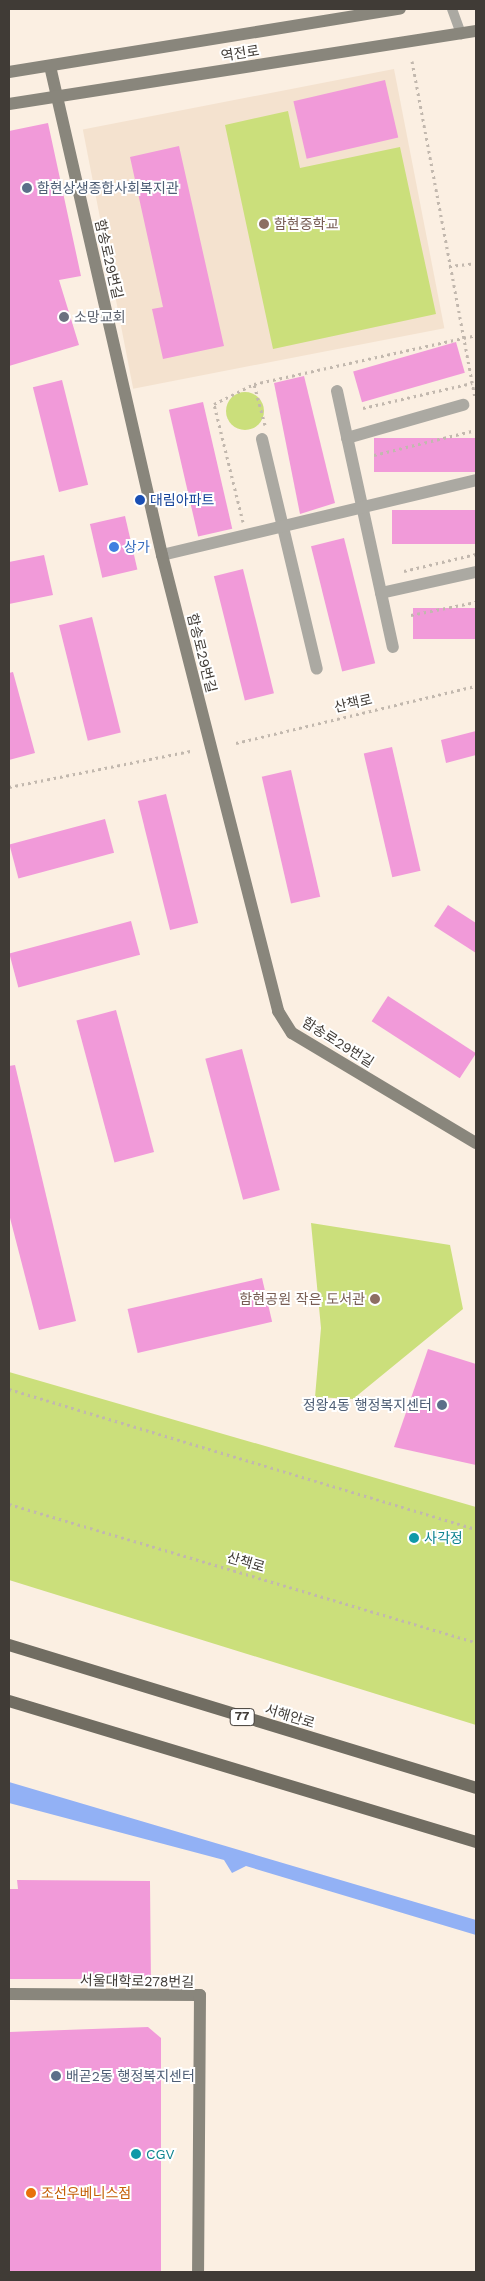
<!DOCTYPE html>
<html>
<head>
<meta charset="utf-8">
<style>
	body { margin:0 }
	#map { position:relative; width:485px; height:2281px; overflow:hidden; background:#fbefe2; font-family:"Work Sans","Noto Sans KR",sans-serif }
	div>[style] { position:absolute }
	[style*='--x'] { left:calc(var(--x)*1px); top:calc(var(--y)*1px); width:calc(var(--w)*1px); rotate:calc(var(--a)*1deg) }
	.built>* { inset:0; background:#f4e2cf; transform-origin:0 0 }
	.green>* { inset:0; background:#cbdf7b }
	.round { border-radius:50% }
	.water>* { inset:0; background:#92b1f5 }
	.building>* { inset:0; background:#f19ad9; transform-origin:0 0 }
	.path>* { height:3px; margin-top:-1.5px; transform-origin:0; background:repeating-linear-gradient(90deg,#c2b8ae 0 2.5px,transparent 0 6.5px) }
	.lane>* { height:10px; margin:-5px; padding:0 5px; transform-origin:5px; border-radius:5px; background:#aba9a2 }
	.street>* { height:12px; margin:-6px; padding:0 6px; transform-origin:6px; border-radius:6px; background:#aba9a2 }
	.secondary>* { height:12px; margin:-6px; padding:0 6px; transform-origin:6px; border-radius:6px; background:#89867c }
	.primary>* { height:12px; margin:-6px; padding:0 6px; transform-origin:6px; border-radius:6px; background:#716d62 }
	.dots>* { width:14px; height:14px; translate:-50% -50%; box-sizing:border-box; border:2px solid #fff; border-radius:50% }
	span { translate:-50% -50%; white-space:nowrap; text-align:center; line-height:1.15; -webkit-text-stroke:4px #fff; paint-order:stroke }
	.shield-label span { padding:1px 4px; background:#fff; border:1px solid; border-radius:4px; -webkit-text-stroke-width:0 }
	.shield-label { font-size:12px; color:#403b36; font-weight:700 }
	.street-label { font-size:14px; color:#403b36 }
	.service-label { font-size:14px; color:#4e5e75 }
	.left { translate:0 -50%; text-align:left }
	.right { translate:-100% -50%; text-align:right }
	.education-label { font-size:14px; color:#785e54 }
	.worship-label { font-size:14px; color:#5b616d }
	.transit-label { font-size:14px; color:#164399 }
	.shop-label { font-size:14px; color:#366cbe }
	.culture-label { font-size:14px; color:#0d838f }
	.food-label { font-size:14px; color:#c56008 }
	.frame { position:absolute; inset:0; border:10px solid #403b36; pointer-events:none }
</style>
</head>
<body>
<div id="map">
	<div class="built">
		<div style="left:394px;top:69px;width:264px;height:317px;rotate:79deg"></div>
	</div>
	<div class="green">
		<div style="clip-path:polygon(288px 111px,300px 168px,400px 147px,436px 314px,273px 349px,225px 125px)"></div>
		<div class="round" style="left:226px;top:392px;width:38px;height:38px"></div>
		<div style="clip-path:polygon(311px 1223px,450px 1245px,463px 1309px,353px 1399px,315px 1397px,321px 1328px)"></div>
		<div style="clip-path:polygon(9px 1372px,476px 1507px,476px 1725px,9px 1580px)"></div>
	</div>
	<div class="water">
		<div style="clip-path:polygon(9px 1782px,476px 1920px,476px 1935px,246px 1866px,232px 1873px,224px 1860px,9px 1803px)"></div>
	</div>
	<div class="building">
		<div style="left:385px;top:80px;width:59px;height:94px;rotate:77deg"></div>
		<div style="clip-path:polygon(48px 123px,81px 276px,59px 280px,79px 345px,9px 366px,9px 131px)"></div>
		<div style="clip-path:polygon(179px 146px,224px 346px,163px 359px,152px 309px,163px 307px,130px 157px)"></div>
		<div style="left:456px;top:342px;width:32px;height:107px;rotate:74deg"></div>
		<div style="clip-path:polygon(304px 376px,335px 503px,300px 514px,274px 383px)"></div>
		<div style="left:62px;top:380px;width:108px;height:30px;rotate:76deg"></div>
		<div style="left:203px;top:402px;width:130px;height:35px;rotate:77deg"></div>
		<div style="left:476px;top:438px;width:34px;height:102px;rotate:90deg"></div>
		<div style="left:476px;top:510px;width:34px;height:84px;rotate:90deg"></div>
		<div style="left:125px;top:516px;width:55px;height:36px;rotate:77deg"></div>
		<div style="left:344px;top:538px;width:129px;height:34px;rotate:76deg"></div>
		<div style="clip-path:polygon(44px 555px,53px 595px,9px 604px,9px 562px)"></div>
		<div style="left:243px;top:569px;width:128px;height:30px;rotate:76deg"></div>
		<div style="left:476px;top:608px;width:31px;height:63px;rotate:90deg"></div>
		<div style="left:92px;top:617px;width:119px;height:34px;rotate:76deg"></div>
		<div style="clip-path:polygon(13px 672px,35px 753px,9px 760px,9px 673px)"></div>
		<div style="clip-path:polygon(476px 731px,476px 755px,446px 763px,441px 740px)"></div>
		<div style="left:392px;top:747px;width:127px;height:29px;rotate:77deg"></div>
		<div style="left:291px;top:770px;width:130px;height:30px;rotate:77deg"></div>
		<div style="left:166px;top:794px;width:133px;height:29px;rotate:76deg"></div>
		<div style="left:105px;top:819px;width:35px;height:99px;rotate:75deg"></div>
		<div style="clip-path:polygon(448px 905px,476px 923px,476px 953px,434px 926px)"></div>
		<div style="left:131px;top:921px;width:35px;height:126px;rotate:75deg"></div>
		<div style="left:388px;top:996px;width:105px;height:30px;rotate:33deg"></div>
		<div style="left:116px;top:1010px;width:147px;height:41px;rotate:75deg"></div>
		<div style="left:242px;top:1049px;width:146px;height:38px;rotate:75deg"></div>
		<div style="clip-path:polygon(15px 1065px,76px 1321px,39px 1330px,9px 1214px,9px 1066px)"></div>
		<div style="left:262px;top:1278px;width:45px;height:138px;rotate:77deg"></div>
		<div style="clip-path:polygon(428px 1349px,476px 1364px,476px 1465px,394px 1447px)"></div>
		<div style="clip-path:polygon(17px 1880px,150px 1881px,151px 1985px,122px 1985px,122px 1979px,9px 1979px,9px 1889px,18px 1889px)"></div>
		<div style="clip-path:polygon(148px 2027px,161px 2038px,161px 2272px,9px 2272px,9px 2032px)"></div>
	</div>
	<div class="path">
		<div style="--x:412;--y:61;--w:342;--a:79.4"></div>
		<div style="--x:449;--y:266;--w:27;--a:-6"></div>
		<div style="--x:363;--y:408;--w:112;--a:-12.9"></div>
		<div style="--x:265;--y:425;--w:42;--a:-105"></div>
		<div style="--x:254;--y:384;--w:227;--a:-12.4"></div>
		<div style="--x:374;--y:455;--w:105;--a:-13.8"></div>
		<div style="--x:243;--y:522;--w:122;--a:-103.8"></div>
		<div style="--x:214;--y:404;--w:45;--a:-26.6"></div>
		<div style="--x:404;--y:571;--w:74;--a:-13.3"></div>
		<div style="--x:411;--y:615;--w:66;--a:-11.3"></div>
		<div style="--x:236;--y:743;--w:247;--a:-13.4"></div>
		<div style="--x:9;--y:787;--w:185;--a:-11.2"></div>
		<div style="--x:9;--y:1389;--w:488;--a:16.7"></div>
		<div style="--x:9;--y:1504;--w:487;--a:16.5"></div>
	</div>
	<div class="lane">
		<div style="--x:452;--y:9;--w:27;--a:70"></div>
	</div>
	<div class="street">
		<div style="--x:337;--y:391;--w:262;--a:77.7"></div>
		<div style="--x:347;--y:438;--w:121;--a:-15.9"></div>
		<div style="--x:262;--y:439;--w:236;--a:76.6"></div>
		<div style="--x:162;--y:555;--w:323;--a:-13.4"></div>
		<div style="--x:381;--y:593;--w:97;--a:-12.5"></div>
	</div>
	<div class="secondary">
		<div style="--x:50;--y:66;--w:502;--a:77.1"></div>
		<div style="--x:162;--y:555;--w:471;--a:75.7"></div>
		<div style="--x:278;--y:1011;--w:26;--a:58"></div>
		<div style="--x:292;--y:1033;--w:214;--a:30.9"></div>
		<div style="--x:9;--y:72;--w:396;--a:-9.2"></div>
		<div style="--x:9;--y:104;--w:473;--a:-8.9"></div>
		<div style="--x:9;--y:1994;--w:191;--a:0.3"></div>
		<div style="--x:200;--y:1995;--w:277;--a:90.4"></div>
	</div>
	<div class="primary">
		<div style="--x:9;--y:1645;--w:488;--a:17"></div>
		<div style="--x:9;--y:1701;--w:488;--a:16.8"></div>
	</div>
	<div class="dots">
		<div style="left:27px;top:188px;background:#5c6f8a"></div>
		<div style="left:264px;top:224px;background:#8d6e63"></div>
		<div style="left:64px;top:317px;background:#6b7280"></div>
		<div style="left:140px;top:500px;background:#1a4fb4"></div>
		<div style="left:114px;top:547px;background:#3f7fe0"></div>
		<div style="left:375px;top:1299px;background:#8d6e63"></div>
		<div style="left:442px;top:1405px;background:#5c6f8a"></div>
		<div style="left:414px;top:1538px;background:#0f9aa8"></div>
		<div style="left:56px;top:2076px;background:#5c6f8a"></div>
		<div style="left:136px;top:2154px;background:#0f9aa8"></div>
		<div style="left:31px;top:2193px;background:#e8710a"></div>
	</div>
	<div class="shield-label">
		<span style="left:242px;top:1717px">77</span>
	</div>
	<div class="street-label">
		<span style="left:240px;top:53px;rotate:-9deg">역전로</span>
		<span style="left:109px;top:259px;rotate:77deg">함송로29번길</span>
		<span style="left:202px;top:653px;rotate:76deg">함송로29번길</span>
		<span style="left:353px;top:703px;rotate:-13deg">산책로</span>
		<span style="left:338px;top:1042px;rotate:32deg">함송로29번길</span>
		<span style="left:246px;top:1562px;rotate:16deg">산책로</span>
		<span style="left:290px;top:1716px;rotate:17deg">서해안로</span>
		<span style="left:137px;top:1981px;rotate:1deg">서울대학로278번길</span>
	</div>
	<div class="service-label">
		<span class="left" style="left:37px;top:188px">함현상생종합사회복지관</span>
		<span class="right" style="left:432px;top:1405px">정왕4동 행정복지센터</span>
		<span class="left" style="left:66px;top:2076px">배곧2동 행정복지센터</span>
	</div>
	<div class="education-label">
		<span class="left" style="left:274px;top:224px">함현중학교</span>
		<span class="right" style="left:365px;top:1299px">함현공원 작은 도서관</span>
	</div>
	<div class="worship-label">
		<span class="left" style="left:74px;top:317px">소망교회</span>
	</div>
	<div class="transit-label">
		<span class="left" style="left:150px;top:500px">대림아파트</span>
	</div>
	<div class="shop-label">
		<span class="left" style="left:124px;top:547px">상가</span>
	</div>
	<div class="culture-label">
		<span class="left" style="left:424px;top:1538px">사각정</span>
		<span class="left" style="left:146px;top:2154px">CGV</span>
	</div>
	<div class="food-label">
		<span class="left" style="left:41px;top:2193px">조선우베니스점</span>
	</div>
	<div class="frame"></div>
</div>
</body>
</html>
